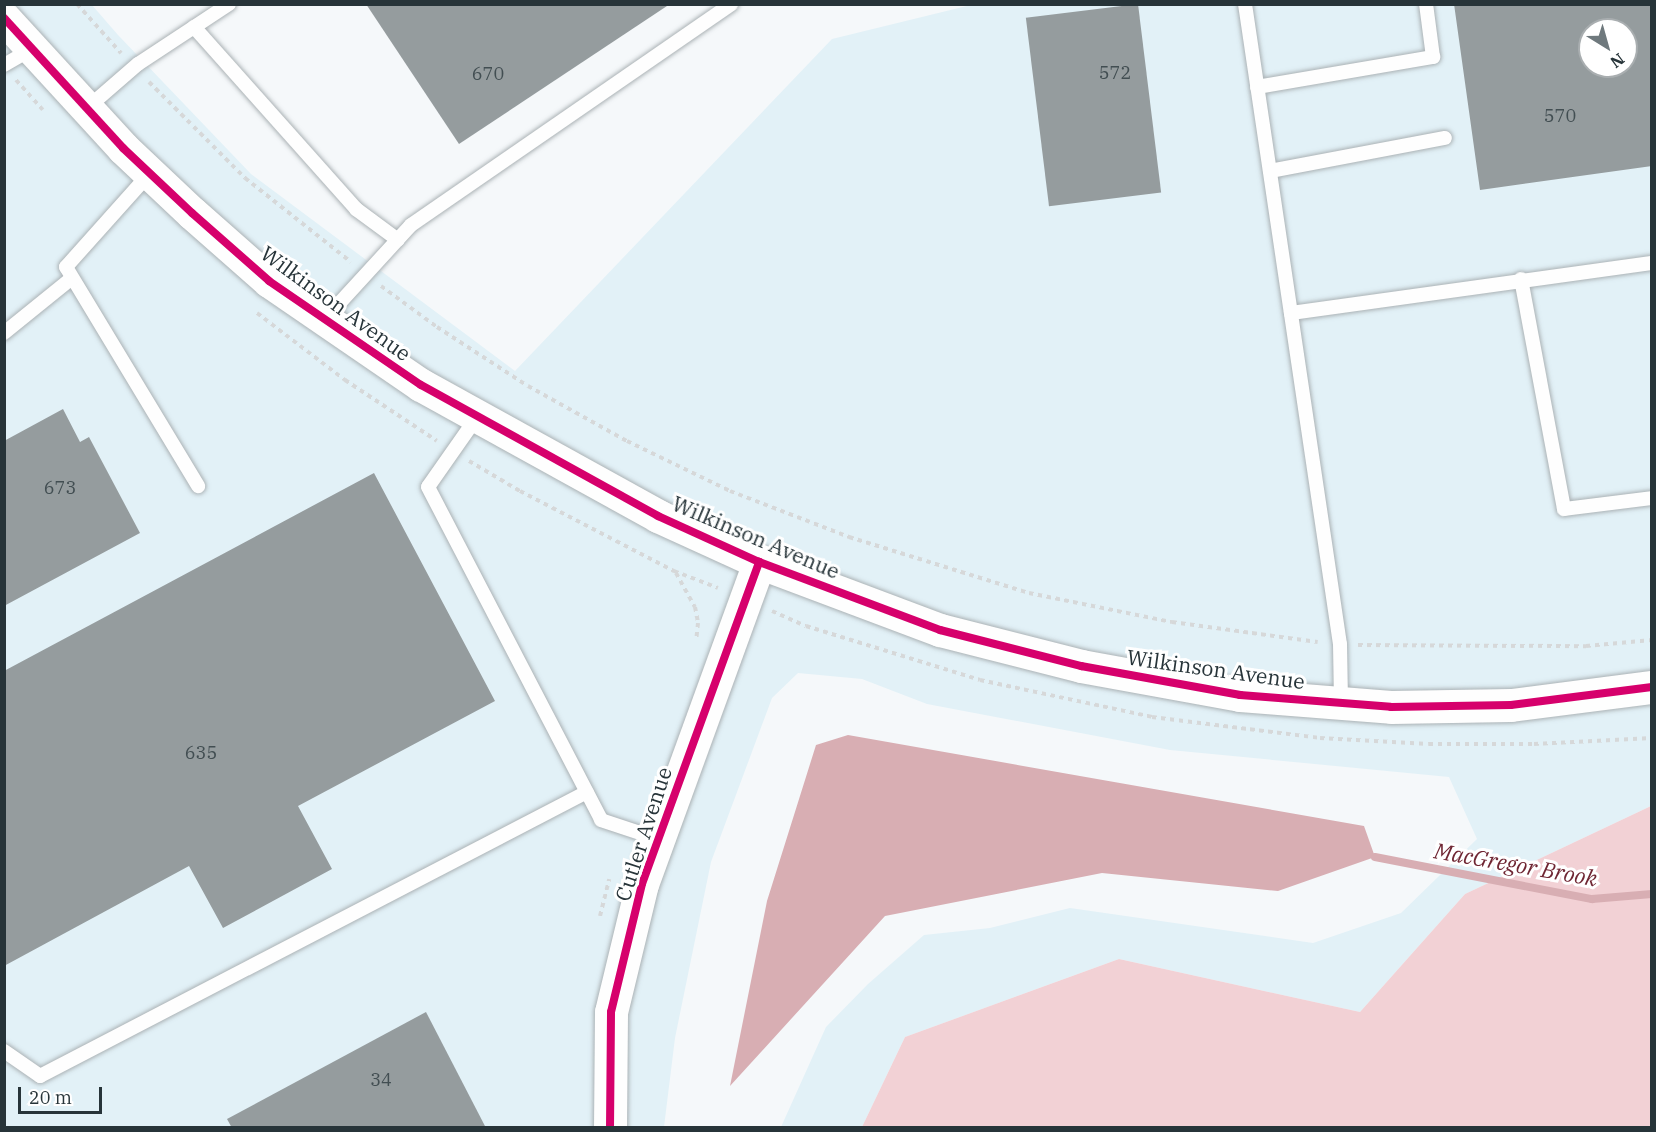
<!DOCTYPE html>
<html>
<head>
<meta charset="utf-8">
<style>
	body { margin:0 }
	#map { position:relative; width:1656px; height:1132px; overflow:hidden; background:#f5f8fa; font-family:"IBM Plex Serif",serif }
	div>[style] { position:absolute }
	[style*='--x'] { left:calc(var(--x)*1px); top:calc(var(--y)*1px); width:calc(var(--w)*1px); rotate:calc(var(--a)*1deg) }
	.built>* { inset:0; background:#e2f1f7 }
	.forest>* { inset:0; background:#f2d1d5 }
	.water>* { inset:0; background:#d8aeb3 }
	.stream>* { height:8px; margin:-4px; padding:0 4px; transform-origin:4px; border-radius:4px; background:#d8aeb3 }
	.building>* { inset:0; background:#959c9e; transform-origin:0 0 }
	.path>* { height:4px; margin-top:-2px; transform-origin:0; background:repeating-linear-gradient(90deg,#d6d8d9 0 4.5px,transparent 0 9px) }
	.roads { filter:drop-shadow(0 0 2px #abb2b5) drop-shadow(0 0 2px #abb2b5) }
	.service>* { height:14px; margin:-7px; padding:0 7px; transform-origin:7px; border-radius:7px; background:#fefefe }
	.tertiary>* { height:33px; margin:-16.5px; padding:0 16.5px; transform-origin:16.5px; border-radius:16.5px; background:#fefefe }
	.cycleway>* { height:8px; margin:-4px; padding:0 4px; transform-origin:4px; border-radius:4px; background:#d6006c }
	span { translate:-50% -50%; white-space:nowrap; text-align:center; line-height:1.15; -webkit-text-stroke:6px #fff; paint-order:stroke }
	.number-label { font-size:18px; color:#424e52 }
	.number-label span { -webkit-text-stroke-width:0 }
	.street-label { font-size:21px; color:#273439 }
	.water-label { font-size:22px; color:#6f2633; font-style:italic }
	.frame { position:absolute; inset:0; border:6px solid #273439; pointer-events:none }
	.north { position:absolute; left:1578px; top:18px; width:60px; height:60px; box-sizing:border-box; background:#fff; border:2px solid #a9aeb0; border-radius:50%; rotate:143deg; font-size:16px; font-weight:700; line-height:24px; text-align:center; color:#273439 }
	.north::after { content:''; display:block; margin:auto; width:21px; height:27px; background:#6f797d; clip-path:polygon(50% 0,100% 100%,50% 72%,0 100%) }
	.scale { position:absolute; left:18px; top:1087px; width:84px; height:27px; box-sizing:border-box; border:3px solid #273439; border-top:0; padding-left:8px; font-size:18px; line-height:21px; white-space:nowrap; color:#273439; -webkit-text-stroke:4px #fff; paint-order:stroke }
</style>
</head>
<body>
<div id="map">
	<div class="built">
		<div style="clip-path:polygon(evenodd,975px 4px,1651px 5px,1651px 806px,1465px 894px,1360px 1012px,1119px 959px,905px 1037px,862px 1127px,781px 1127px,826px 1027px,868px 984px,924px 935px,990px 928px,1070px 908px,1313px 943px,1401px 913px,1477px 839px,1449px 777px,1170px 750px,927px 704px,862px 679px,798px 673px,772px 698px,711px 862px,675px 1038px,664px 1127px,5px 1128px,5px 5px,92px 5px,118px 35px,251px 174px,515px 371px,832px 39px,975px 4px,1590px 30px,1626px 30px,1626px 66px,1590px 66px,1590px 30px)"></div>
	</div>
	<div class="forest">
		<div style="clip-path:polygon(1651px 806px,1651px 1127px,862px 1127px,905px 1037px,1119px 959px,1360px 1012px,1465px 894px)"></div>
	</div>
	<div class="water">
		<div style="clip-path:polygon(848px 735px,1364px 826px,1375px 857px,1278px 891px,1102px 873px,885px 916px,730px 1086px,767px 901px,816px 745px)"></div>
	</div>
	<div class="stream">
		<div style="--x:1375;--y:857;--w:221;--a:11"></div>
		<div style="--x:1592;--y:899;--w:60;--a:-4.8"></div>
	</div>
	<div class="building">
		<div style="clip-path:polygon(366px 4px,670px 4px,459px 144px)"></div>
		<div style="left:1138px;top:4px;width:190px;height:113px;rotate:83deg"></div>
		<div style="clip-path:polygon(evenodd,1454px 4px,1652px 4px,1652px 166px,1480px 190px,1454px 4px,1590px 30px,1626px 30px,1626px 66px,1590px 66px,1590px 30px)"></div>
		<div style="clip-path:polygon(63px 409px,80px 442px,89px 437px,140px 533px,4px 606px,4px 441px)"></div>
		<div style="clip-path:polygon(374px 473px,495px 701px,298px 806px,332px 869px,223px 928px,189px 866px,4px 966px,4px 671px)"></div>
		<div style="clip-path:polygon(426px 1012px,486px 1128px,232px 1128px,227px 1119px)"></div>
	</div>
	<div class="path">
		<div style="--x:77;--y:4;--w:66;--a:48.1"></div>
		<div style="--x:16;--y:80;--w:40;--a:48"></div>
		<div style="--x:149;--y:82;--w:136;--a:45"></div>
		<div style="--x:245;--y:178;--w:135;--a:38.4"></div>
		<div style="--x:381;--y:286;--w:69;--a:36.2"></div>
		<div style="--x:437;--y:327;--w:108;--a:33"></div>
		<div style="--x:528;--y:386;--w:113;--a:29.1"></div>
		<div style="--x:627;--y:441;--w:114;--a:25.9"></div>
		<div style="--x:730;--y:491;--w:128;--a:21.1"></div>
		<div style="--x:849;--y:537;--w:189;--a:17.3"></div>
		<div style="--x:1029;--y:593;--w:146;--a:11.5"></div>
		<div style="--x:1172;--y:622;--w:147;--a:7.8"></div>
		<div style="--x:257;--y:313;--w:111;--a:37.3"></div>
		<div style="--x:345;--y:380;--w:110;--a:33.5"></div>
		<div style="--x:469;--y:461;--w:59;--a:30.5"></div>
		<div style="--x:520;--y:491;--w:174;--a:27.5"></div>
		<div style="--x:674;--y:571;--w:47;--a:21.1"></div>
		<div style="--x:676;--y:573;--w:39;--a:61"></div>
		<div style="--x:695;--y:607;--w:16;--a:79"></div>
		<div style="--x:698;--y:623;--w:18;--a:96"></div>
		<div style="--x:772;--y:611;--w:37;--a:24"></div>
		<div style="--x:806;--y:626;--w:182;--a:17.2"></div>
		<div style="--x:980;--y:680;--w:176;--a:12.1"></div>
		<div style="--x:1152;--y:717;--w:169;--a:7.1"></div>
		<div style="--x:1320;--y:738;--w:109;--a:3.2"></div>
		<div style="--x:1429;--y:744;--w:105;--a:0"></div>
		<div style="--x:1534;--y:744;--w:118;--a:-2.9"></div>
		<div style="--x:1358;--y:645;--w:228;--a:0.3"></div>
		<div style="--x:1586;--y:646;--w:66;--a:-5.2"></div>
		<div style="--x:600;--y:916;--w:38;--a:-76"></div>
	</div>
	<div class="roads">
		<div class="service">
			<div style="--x:1245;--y:4;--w:647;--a:81.56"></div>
			<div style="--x:1340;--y:644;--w:59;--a:89"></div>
			<div style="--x:194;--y:27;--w:244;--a:48.3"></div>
			<div style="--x:356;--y:209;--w:52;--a:36.4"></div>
			<div style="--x:4;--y:65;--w:32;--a:-30"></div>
			<div style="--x:1257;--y:87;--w:179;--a:-9.7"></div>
			<div style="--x:1433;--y:57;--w:53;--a:-97.5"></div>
			<div style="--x:86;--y:109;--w:69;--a:-40.9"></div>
			<div style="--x:138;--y:64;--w:109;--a:-33.4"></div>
			<div style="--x:1270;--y:171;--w:178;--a:-10.7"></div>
			<div style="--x:150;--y:173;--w:126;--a:131.8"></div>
			<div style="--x:66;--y:267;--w:256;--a:58.9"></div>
			<div style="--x:1521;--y:279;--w:234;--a:79.4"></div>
			<div style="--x:1564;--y:509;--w:89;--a:-7.1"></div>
			<div style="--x:1291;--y:313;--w:364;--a:-7.9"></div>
			<div style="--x:324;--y:320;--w:129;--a:-47.5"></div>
			<div style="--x:411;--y:225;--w:389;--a:-34.6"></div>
			<div style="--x:4;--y:333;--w:87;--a:-39"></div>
			<div style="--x:477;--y:417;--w:85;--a:125"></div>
			<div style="--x:428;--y:487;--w:375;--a:62.5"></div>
			<div style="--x:601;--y:820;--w:60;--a:18.4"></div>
			<div style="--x:4;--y:1051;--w:44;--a:34.8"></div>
			<div style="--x:40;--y:1076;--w:616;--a:-27.44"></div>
		</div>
		<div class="tertiary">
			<div style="--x:4;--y:18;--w:176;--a:47.5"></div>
			<div style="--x:123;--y:148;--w:95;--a:43.3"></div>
			<div style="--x:192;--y:213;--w:103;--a:41.4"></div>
			<div style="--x:269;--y:281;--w:184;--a:34.4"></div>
			<div style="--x:421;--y:385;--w:271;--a:28.9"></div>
			<div style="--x:658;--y:516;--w:111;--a:24.5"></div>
			<div style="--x:759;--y:562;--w:193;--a:20.6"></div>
			<div style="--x:940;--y:630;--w:146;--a:14.3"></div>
			<div style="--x:1081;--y:666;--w:162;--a:10.3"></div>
			<div style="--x:1240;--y:695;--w:151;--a:4.5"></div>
			<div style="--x:1391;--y:707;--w:120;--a:-1"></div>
			<div style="--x:1511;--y:705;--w:142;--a:-7.3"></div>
			<div style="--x:610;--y:1128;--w:116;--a:-89.5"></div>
			<div style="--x:611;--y:1012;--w:132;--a:-76.4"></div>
			<div style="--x:642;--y:884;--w:343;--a:-70"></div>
		</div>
	</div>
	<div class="cycleway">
		<div style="--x:4;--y:18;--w:176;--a:47.5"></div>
		<div style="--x:123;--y:148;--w:95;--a:43.3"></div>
		<div style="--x:192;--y:213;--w:103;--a:41.4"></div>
		<div style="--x:269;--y:281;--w:184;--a:34.4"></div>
		<div style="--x:421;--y:385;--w:271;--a:28.9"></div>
		<div style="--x:658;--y:516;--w:111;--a:24.5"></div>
		<div style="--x:759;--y:562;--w:193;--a:20.6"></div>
		<div style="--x:940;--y:630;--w:146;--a:14.3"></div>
		<div style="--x:1081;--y:666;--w:162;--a:10.3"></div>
		<div style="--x:1240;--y:695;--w:151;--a:4.5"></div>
		<div style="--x:1391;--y:707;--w:120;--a:-1"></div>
		<div style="--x:1511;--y:705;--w:142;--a:-7.3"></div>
		<div style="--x:610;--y:1128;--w:116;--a:-89.5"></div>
		<div style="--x:611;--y:1012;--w:132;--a:-76.4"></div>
		<div style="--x:642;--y:884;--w:343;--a:-70"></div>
	</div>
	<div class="number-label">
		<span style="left:1115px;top:73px">572</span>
		<span style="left:488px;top:74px">670</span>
		<span style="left:1560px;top:116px">570</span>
		<span style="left:60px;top:488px">673</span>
		<span style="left:201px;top:753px">635</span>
		<span style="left:381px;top:1080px">34</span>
	</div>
	<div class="street-label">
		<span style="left:336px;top:303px;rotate:36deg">Wilkinson Avenue</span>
		<span style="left:756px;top:537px;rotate:23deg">Wilkinson Avenue</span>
		<span style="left:1216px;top:669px;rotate:8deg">Wilkinson Avenue</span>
		<span style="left:643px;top:834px;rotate:-72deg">Cutler Avenue</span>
	</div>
	<div class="water-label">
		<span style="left:1516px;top:864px;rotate:10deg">MacGregor Brook</span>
	</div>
	<div class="frame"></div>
	<div class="north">N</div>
	<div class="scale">20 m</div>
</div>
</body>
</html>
